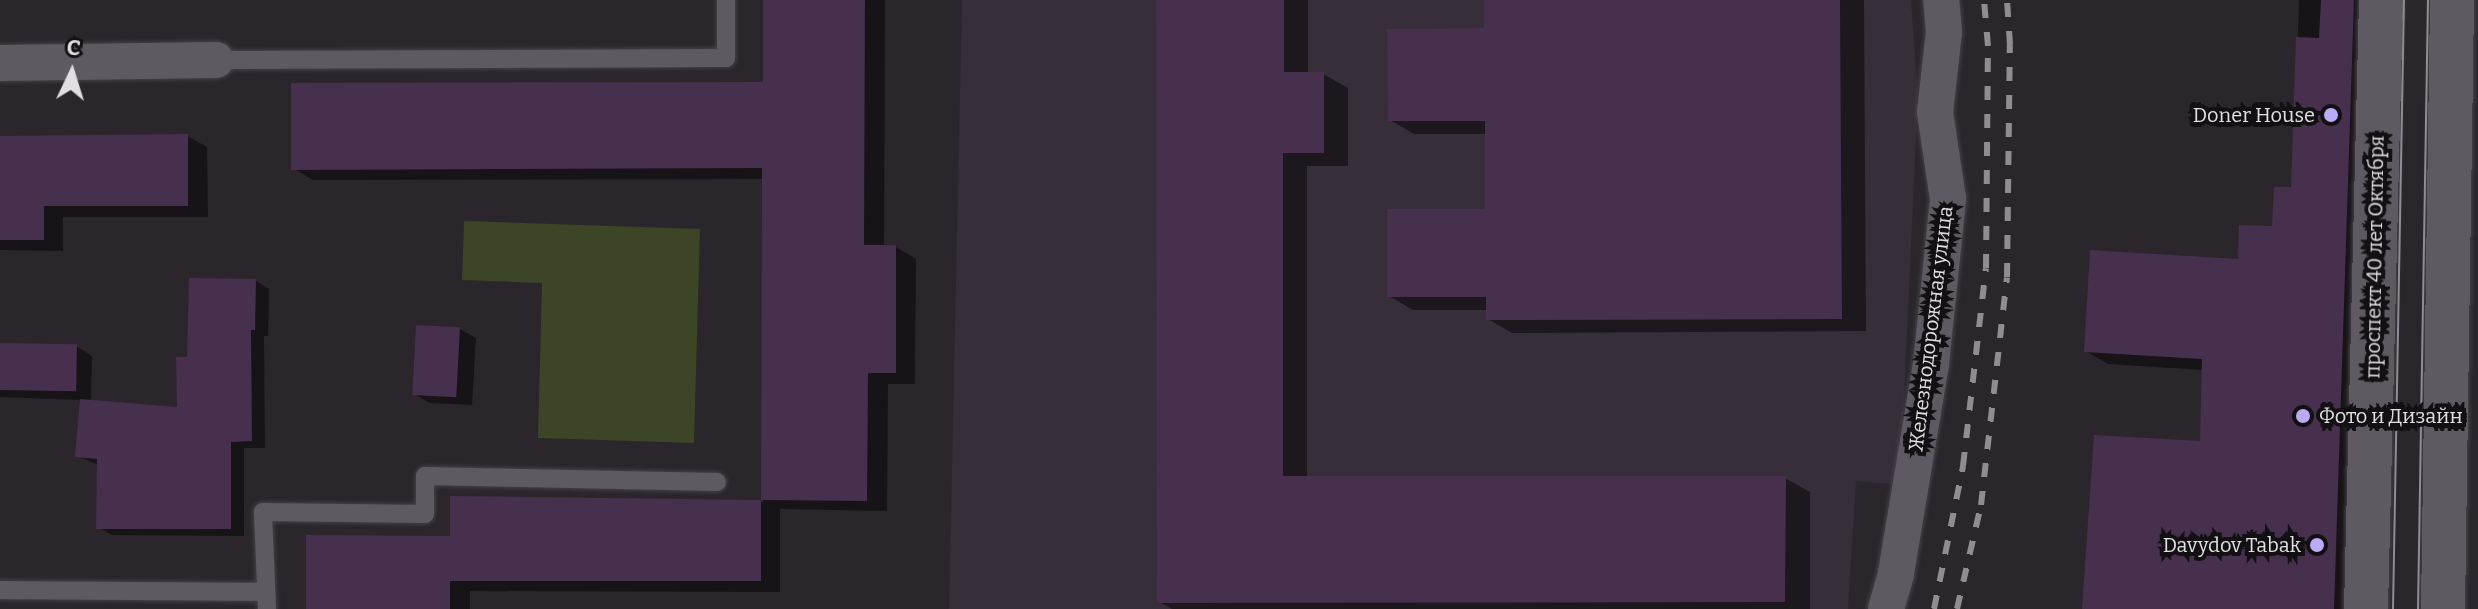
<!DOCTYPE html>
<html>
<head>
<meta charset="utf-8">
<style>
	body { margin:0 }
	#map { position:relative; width:2478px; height:609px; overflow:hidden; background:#2a262c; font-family:Bitter,serif }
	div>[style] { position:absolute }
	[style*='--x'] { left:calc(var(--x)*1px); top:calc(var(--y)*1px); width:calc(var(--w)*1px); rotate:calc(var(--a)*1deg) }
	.built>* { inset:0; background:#362e38 }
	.green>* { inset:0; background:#3c4525 }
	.shadow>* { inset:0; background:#0007 }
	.building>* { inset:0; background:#472f4e; transform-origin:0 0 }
	.roads { filter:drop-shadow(0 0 2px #454146) drop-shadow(0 0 2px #454146) }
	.service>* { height:18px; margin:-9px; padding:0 9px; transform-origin:9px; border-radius:9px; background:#5f5a61 }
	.minor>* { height:36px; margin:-18px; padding:0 18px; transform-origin:18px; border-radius:18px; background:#5f5a61 }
	.tertiary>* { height:44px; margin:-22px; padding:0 22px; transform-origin:22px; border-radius:22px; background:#5f5a61 }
	.tram>* { height:2px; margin:-1px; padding:0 1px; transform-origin:1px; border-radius:1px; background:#908c91 }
	.rail>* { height:6px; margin-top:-3px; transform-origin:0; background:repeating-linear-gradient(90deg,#908c91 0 14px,transparent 0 28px) }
	.dots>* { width:22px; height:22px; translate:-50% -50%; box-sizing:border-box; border:4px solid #121012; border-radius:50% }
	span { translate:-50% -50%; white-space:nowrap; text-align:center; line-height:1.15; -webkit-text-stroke:8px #121012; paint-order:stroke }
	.poi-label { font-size:20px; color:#e2dfe3 }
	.right { translate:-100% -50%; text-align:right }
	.left { translate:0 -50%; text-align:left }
	.street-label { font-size:20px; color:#e2dfe3 }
	.north { position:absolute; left:32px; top:32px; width:80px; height:80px; -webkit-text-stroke:6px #121012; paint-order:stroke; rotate:4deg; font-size:22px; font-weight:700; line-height:32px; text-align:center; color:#e2dfe3 }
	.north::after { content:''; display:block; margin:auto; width:28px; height:36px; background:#e2dfe3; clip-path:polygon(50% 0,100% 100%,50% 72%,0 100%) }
</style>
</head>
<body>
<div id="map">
	<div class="built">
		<div style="clip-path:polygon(962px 0,1911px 0,1918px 96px,1900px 485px,1856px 481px,1848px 609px,949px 609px)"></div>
	</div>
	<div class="green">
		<div style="clip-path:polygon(464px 221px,700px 229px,694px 443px,538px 438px,542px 283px,462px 280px)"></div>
	</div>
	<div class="shadow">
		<div style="clip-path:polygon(765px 0,885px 0,884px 247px,896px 247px,916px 259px,915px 384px,888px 384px,887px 511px,780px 509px,780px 592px,470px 591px,470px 609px,308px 609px,452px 538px,452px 498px,763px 502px,764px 179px,313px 180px,293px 168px,765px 84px)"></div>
		<div style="clip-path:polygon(1158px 0,1308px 0,1308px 74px,1323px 74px,1348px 88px,1348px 166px,1307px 166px,1307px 478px,1785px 478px,1810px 492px,1810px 609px,1172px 609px,1159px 602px)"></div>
		<div style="clip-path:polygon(1486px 0,1864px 0,1866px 331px,1512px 333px,1488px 319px,1488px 310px,1413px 310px,1389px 296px,1487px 211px,1487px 134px,1414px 134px,1390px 120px,1486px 30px)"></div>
		<div style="clip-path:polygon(2299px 0,2373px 0,2356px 609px,2084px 609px,2202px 443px,2204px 370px,2108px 364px,2086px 351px,2240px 261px,2274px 228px,2293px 189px)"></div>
		<div style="clip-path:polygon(187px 136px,207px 147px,208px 217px,63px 217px,63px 251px,0 250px,0 138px)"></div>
		<div style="clip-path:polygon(256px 281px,269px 289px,268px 336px,264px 336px,265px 448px,244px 448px,244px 536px,112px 535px,98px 527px,99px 465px,77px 456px,82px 400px,0 397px,0 345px,76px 346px,92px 356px,91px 402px,179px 409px,189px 359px)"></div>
		<div style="clip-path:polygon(460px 329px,476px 338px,472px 405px,430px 403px,414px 394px)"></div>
	</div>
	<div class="building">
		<div style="clip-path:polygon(763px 0,865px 0,864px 245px,896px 245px,896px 373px,868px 373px,867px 501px,761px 500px,762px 168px,291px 170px,291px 83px,763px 82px)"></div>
		<div style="clip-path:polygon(1156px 0,1284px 0,1284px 72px,1324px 72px,1324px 153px,1283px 153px,1283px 476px,1786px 476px,1785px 602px,1157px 603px)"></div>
		<div style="clip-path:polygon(1484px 0,1840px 0,1842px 319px,1486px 320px,1486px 297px,1387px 297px,1387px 209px,1485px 209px,1485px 121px,1388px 121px,1387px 29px,1484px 28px)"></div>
		<div style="clip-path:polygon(2321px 0,2354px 0,2334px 609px,2082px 609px,2094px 435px,2200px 441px,2202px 359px,2084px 352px,2090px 250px,2238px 259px,2239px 225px,2272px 226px,2274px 187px,2291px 187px,2296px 37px,2319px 38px)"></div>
		<div style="clip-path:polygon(188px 134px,188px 206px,44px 206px,44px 240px,0 240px,0 136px)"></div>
		<div style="clip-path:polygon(189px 278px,256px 279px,255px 330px,251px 330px,252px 441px,231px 442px,231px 529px,96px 529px,97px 459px,75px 457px,80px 399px,177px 407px,176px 357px,187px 357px)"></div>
		<div style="left:416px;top:325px;width:44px;height:70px;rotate:3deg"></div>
		<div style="left:0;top:343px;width:77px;height:47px;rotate:1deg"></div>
		<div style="clip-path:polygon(450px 496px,761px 500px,761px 581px,450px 581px,450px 609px,306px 609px,306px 535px,450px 536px)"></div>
	</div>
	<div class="roads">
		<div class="service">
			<div style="--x:216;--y:60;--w:510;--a:-0.22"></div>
			<div style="--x:726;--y:58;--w:58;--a:-90"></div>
			<div style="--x:0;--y:590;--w:266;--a:0.4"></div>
			<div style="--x:267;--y:609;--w:97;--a:-92.4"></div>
			<div style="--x:263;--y:512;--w:162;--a:0.7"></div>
			<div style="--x:425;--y:514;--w:38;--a:-90"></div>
			<div style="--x:425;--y:476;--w:292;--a:1.2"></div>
		</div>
		<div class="minor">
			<div style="--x:0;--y:63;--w:216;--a:-0.8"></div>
			<div style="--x:1886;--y:609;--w:37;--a:-74"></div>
			<div style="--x:1896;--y:573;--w:212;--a:-80.5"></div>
			<div style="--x:1931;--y:364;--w:166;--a:-84.1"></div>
			<div style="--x:1948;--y:199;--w:88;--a:-98.5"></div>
			<div style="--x:1935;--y:112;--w:81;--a:-83.6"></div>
			<div style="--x:1944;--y:32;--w:32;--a:-95"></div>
		</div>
		<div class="tertiary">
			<div style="--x:2366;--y:609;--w:609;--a:-88.59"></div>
			<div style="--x:2443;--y:609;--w:609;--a:-89.15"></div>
		</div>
	</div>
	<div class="tram">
		<div style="--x:2393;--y:609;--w:609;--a:-88.97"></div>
		<div style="--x:2418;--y:609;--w:609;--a:-89.06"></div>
	</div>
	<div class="rail">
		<div style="--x:1934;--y:609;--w:146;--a:-78.5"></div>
		<div style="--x:1963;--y:466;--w:199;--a:-83.4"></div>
		<div style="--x:1986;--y:268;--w:222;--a:-89.5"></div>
		<div style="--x:1988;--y:46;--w:46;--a:-95"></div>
		<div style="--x:1957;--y:609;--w:107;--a:-77"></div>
		<div style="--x:1981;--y:505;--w:229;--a:-83.5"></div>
		<div style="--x:2007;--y:277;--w:232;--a:-89.3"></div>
		<div style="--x:2010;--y:45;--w:45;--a:-93.8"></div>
	</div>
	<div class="dots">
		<div style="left:2331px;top:115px;background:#bbaaf6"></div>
		<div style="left:2303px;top:416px;background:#bbaaf6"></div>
		<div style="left:2317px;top:545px;background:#bbaaf6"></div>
	</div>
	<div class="poi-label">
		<span class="right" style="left:2315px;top:115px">Doner House</span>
		<span class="left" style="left:2319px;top:416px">Фото и Дизайн</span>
		<span class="right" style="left:2301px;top:545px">Davydov Tabak</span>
	</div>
	<div class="street-label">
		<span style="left:2375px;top:257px;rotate:-89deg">проспект 40 лет Октября</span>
		<span style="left:1931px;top:329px;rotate:-83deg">Железнодорожная улица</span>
	</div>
	<div class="north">С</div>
</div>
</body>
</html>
